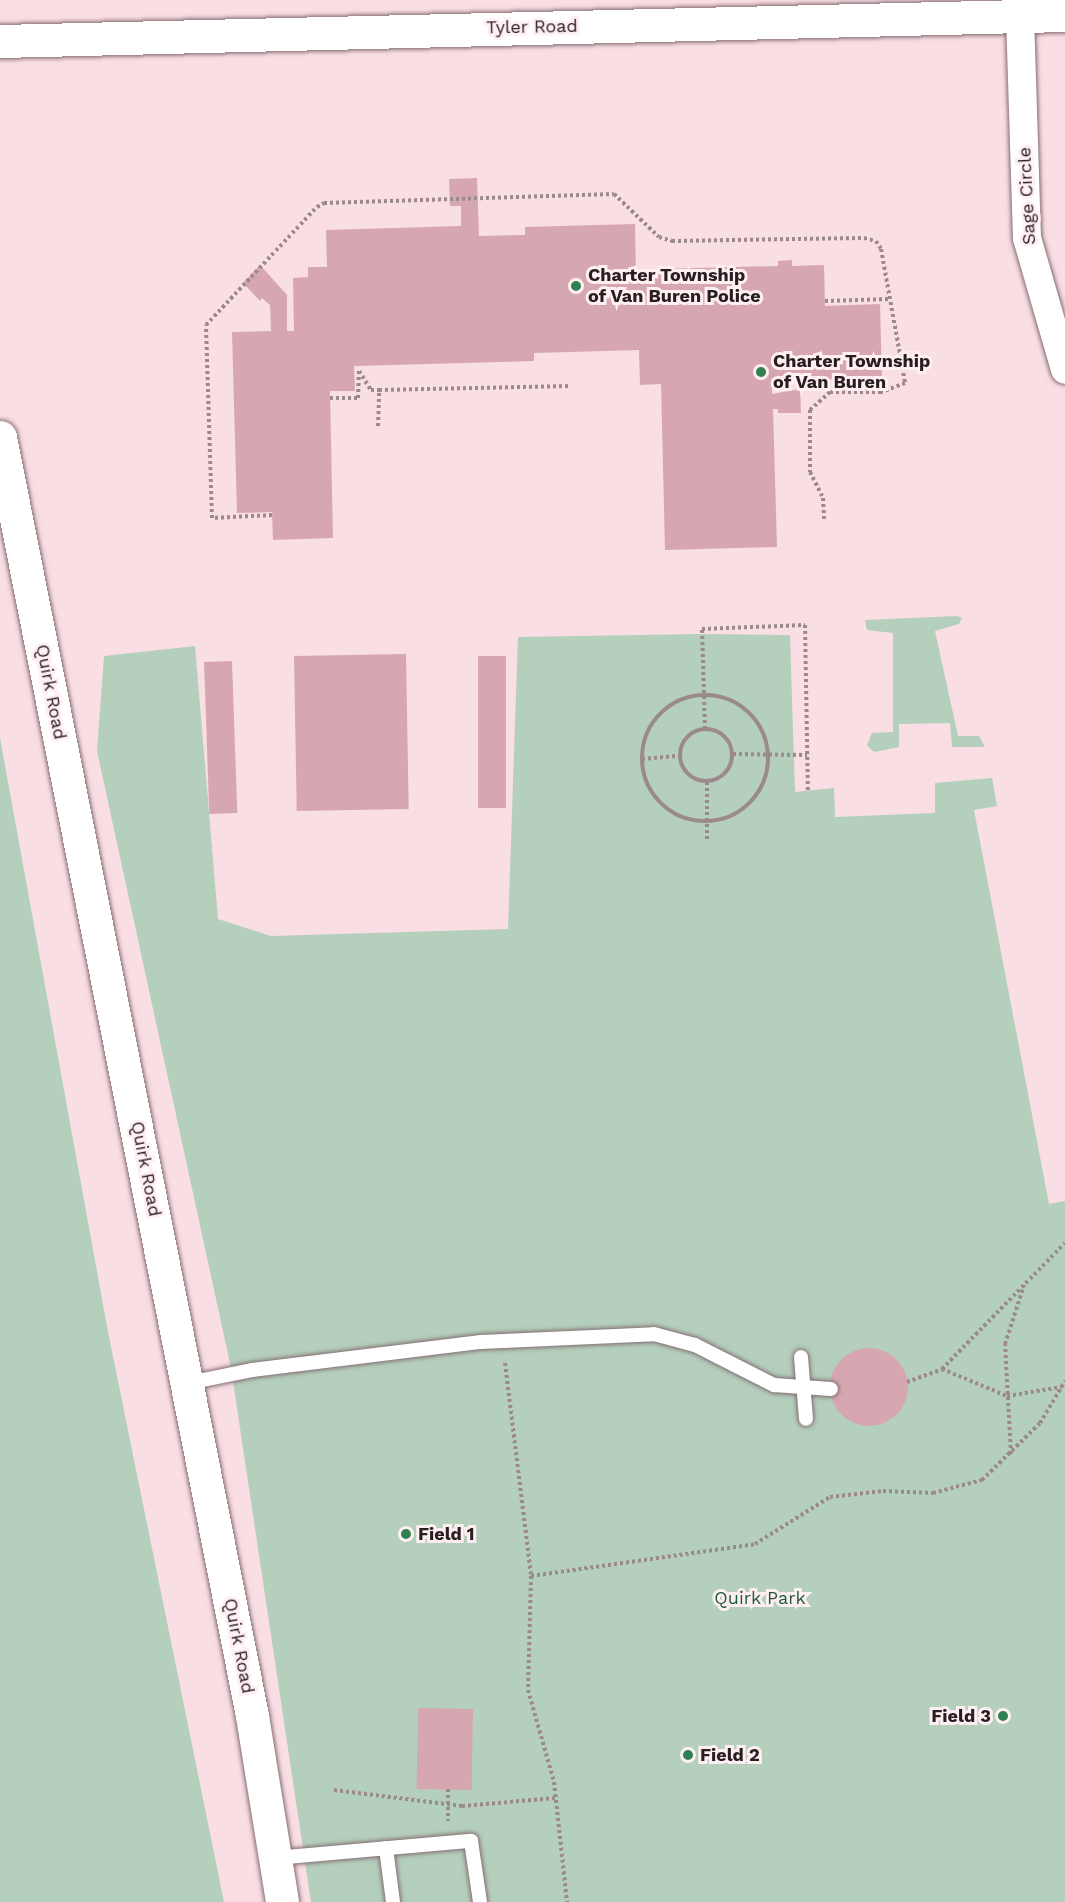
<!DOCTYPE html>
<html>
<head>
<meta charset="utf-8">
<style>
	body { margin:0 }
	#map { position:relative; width:1065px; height:1902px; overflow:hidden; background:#f9dee3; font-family:"Work Sans",sans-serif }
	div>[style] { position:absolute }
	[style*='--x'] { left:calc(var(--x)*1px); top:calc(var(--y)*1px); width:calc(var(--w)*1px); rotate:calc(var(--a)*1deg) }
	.green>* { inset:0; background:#b4cfbc }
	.building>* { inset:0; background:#d6a7b1; transform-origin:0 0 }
	.round { border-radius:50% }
	.path>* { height:4px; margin-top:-2px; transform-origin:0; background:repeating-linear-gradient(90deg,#9c898c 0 3px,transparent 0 6px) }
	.path>.ring { margin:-2px; padding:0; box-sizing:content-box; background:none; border:4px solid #9c898c; border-radius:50% }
	.roads { filter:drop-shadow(0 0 2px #856e72) drop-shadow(0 0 2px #856e72) }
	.service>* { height:14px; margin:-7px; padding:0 7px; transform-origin:7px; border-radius:7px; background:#fff }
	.minor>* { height:28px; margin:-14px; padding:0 14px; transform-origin:14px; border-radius:14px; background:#fff }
	.tertiary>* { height:33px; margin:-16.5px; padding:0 16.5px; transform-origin:16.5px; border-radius:16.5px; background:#fff }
	.dots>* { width:16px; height:16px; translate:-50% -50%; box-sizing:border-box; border:3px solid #ffeff2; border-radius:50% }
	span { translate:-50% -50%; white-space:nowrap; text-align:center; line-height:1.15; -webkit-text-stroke:6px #ffeff2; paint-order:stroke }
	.street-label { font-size:18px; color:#271e20 }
	.poi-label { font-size:18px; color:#271e20; font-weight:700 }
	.left { translate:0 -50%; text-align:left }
	.right { translate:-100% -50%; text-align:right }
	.park-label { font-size:18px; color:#1e5c39 }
</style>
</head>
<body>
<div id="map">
	<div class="green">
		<div style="clip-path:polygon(957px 616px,962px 618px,959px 624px,935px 631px,958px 736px,979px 736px,985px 747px,952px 747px,950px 723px,899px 724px,899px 747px,874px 752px,867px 745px,872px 733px,893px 732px,893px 633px,867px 630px,865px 620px)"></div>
		<div style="clip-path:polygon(702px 634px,790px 635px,795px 792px,834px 788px,835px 817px,935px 813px,935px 783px,992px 778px,997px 806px,974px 810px,1049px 1204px,1065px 1201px,1065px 1902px,311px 1902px,231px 1368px,97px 751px,104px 656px,195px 646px,218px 919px,271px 936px,508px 929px,518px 637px)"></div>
		<div style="clip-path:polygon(0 738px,108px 1332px,224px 1902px,0 1902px)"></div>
	</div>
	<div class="building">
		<div style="clip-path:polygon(477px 178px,479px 236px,525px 235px,525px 227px,635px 224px,636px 279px,658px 278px,658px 269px,778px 266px,778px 261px,792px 260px,792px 266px,824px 265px,825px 306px,880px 304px,882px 378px,772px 381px,772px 394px,800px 389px,801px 413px,778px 413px,778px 409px,773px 409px,777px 547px,665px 550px,661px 384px,640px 385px,639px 350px,534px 353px,534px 361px,354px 366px,355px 391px,330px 391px,333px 538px,273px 540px,272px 512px,237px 513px,232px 332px,271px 331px,270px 305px,262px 298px,260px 301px,243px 283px,260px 265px,287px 295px,287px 331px,294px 331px,293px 278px,308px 277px,308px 267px,327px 267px,326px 230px,461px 226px,461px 206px,450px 206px,449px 179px)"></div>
		<div style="left:406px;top:654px;width:155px;height:112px;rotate:89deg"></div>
		<div style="left:478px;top:656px;width:28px;height:152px"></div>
		<div style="left:232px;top:661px;width:152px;height:28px;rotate:88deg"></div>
		<div class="round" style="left:830px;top:1348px;width:78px;height:78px"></div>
		<div style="left:418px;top:1708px;width:55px;height:81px;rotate:1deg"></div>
	</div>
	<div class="path">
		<div style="--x:825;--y:301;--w:65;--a:-1.8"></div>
		<div style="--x:330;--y:398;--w:28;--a:0"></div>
		<div style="--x:358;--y:398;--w:27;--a:-88"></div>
		<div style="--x:359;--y:371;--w:22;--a:58"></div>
		<div style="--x:371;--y:390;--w:8;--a:0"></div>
		<div style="--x:378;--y:426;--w:36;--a:-88"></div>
		<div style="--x:379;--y:390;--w:192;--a:-1.2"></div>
		<div style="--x:272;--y:515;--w:60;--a:177.1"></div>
		<div style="--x:212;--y:518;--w:193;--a:-91.8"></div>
		<div style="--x:206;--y:325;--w:162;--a:-46.8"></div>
		<div style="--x:317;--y:207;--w:8;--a:-30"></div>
		<div style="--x:324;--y:203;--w:290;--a:-1.8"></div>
		<div style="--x:614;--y:194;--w:62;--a:43.7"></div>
		<div style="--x:659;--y:237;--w:14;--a:17"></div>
		<div style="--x:672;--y:241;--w:192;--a:-0.9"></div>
		<div style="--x:864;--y:238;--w:12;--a:14"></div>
		<div style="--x:876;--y:241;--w:9;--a:58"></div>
		<div style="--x:881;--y:249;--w:136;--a:79.8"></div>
		<div style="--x:905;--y:383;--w:26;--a:159"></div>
		<div style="--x:881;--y:392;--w:51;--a:180"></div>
		<div style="--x:830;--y:392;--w:27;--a:138"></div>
		<div style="--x:810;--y:410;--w:62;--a:90"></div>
		<div style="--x:810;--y:472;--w:29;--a:63"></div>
		<div style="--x:823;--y:498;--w:21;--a:87"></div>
		<div class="ring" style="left:642px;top:695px;width:122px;height:122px"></div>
		<div class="ring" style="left:680px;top:729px;width:48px;height:48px"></div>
		<div style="--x:705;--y:729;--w:100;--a:-91.7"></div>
		<div style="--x:702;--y:629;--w:103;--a:-2.2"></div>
		<div style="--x:805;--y:625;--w:166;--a:89"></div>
		<div style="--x:733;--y:754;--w:74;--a:0.8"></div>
		<div style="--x:642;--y:759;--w:37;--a:-5"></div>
		<div style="--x:707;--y:782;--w:57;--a:90"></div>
		<div style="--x:505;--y:1363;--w:215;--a:83"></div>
		<div style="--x:531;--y:1576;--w:114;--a:91.5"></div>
		<div style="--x:528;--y:1690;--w:96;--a:74.2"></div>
		<div style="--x:554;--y:1782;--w:121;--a:83.8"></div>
		<div style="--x:942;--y:1369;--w:70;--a:22.6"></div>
		<div style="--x:1007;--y:1396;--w:55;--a:-9.5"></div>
		<div style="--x:907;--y:1382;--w:37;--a:-20"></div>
		<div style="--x:942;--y:1369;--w:176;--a:-45.7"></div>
		<div style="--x:1011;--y:1454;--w:110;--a:-93.1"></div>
		<div style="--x:1005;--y:1344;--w:62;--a:-72.1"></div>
		<div style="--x:531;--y:1576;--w:226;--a:-8.1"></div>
		<div style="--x:755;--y:1544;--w:89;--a:-32.1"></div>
		<div style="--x:830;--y:1497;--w:53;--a:-6.5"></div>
		<div style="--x:883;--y:1491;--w:50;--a:2.3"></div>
		<div style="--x:933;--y:1493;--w:51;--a:-14.9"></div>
		<div style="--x:982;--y:1480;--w:81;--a:-44.5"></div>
		<div style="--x:1040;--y:1423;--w:49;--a:-59.2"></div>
		<div style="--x:448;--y:1789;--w:32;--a:90"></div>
		<div style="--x:334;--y:1790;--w:129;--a:7.1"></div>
		<div style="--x:462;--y:1806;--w:94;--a:-4.9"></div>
	</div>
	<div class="roads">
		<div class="service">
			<div style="--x:801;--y:1357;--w:62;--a:85.4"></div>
			<div style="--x:188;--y:1383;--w:65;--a:-11.5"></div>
			<div style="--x:252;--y:1370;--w:231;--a:-7"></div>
			<div style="--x:481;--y:1342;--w:173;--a:-2.6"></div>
			<div style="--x:654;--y:1334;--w:42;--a:15"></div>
			<div style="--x:695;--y:1345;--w:89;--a:26.9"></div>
			<div style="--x:774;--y:1385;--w:57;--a:4"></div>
			<div style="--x:386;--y:1848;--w:54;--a:82.6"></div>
			<div style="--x:275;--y:1858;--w:197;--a:-5"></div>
			<div style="--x:471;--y:1841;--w:62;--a:81.6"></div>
		</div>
		<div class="minor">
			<div style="--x:1020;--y:16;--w:222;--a:88.2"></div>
			<div style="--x:1027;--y:238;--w:137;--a:73.9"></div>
		</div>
		<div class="tertiary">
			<div style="--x:0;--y:41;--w:1065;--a:-1.4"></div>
			<div style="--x:0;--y:437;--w:1304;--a:78.85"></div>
			<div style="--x:252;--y:1716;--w:188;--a:80.8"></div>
		</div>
	</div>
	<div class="dots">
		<div style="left:576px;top:286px;background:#2f8152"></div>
		<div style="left:761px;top:372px;background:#2f8152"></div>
		<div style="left:406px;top:1534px;background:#2f8152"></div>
		<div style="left:1003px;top:1716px;background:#2f8152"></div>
		<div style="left:688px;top:1755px;background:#2f8152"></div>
	</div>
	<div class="street-label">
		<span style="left:532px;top:27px;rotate:-1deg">Tyler Road</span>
		<span style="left:1027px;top:196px;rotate:-93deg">Sage Circle</span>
		<span style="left:51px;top:692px;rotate:79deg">Quirk Road</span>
		<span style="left:146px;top:1169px;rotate:79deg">Quirk Road</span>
		<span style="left:239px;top:1646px;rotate:79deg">Quirk Road</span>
	</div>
	<div class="poi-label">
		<span class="left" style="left:588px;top:286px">Charter Township<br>of Van Buren Police</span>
		<span class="left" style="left:773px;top:372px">Charter Township<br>of Van Buren</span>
		<span class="left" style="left:418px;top:1534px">Field 1</span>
		<span class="right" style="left:991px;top:1716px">Field 3</span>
		<span class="left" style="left:700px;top:1755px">Field 2</span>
	</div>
	<div class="park-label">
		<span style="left:760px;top:1598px">Quirk Park</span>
	</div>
</div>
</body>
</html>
